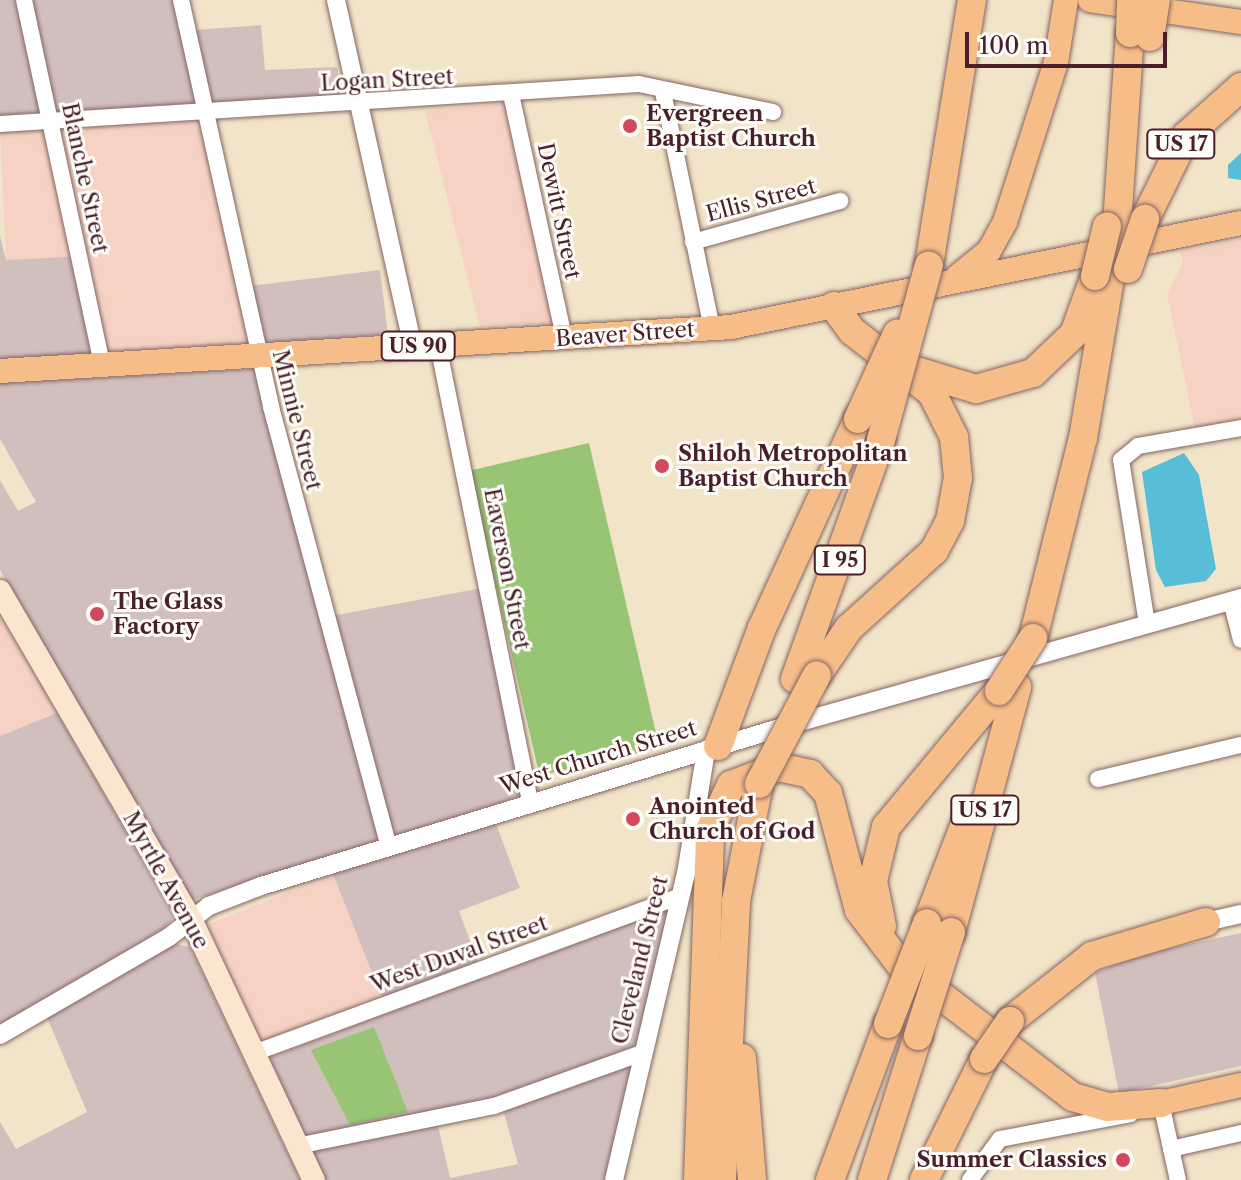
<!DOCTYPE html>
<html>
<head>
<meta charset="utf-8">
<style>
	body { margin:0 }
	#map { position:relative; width:1241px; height:1180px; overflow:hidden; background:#f1e4c8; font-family:"Libre Caslon Text",serif }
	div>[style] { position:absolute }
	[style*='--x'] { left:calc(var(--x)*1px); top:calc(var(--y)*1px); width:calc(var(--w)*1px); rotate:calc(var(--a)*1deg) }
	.built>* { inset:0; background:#f6d2c4; transform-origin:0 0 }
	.industrial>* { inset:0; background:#d1bfbe; transform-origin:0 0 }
	.green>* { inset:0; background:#97c574; transform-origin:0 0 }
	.water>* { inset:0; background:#58bdd6 }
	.roads { filter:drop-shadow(0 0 2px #846462) drop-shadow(0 0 2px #846462) }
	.minor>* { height:16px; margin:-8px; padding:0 8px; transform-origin:8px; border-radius:8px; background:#fff }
	.tertiary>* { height:18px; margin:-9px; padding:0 9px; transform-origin:9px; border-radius:9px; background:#fff }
	.secondary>* { height:22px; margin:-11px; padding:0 11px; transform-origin:11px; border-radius:11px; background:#fce5cf }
	.primary>* { height:24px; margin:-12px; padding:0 12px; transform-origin:12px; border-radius:12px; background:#f7bd88 }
	.motorway>* { height:28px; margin:-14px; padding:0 14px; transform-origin:14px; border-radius:14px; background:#f7bd88 }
	.bridges { filter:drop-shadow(0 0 2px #846462) drop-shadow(0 0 2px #846462) }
	.motorway-bridge>* { height:28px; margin:-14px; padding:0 14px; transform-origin:14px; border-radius:14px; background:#f7bd88 }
	.dots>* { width:22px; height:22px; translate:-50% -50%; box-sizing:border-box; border:4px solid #fdfcf7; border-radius:50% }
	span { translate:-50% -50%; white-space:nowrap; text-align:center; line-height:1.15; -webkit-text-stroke:6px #fdfcf7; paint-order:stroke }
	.shield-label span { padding:2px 6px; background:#fdfcf7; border:2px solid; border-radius:6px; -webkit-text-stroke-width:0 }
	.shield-label { font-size:20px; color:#4a1f2b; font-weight:700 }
	.street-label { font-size:22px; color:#4a1f2b }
	.poi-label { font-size:22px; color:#4a1f2b; font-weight:700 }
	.left { translate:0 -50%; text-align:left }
	.right { translate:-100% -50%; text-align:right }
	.scale { position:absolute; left:965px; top:32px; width:202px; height:36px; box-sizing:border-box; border:4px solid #4a1f2b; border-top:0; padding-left:10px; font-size:24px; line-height:28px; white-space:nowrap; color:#4a1f2b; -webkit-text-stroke:6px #fdfcf7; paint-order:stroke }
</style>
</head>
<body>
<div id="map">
	<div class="built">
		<div style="clip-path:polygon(520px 101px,568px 322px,480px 327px,425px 111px)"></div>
		<div style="clip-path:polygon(213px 118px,264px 343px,109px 353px,85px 256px,6px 261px,0 131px)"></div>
		<div style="clip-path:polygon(1241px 239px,1241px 419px,1195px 428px,1167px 294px,1183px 262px,1180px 251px)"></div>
		<div style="clip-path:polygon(0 617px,57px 713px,0 736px)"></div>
		<div style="left:333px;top:874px;width:149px;height:137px;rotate:68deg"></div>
	</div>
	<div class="industrial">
		<div style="clip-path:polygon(0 0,188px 0,195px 30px,261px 25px,265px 70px,337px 67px,345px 109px,0 131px)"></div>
		<div style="clip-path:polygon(0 236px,6px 260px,86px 256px,109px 353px,0 359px)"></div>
		<div style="left:380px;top:270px;width:64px;height:131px;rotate:83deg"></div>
		<div style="clip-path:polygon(267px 368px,331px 616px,493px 586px,535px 792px,192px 900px,0 570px,0 480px,18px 511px,36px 502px,0 439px,0 383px)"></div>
		<div style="clip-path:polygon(57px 713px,174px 916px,165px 928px,0 1026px,0 736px)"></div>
		<div style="clip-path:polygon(evenodd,496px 824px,520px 888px,459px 911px,484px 978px,670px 908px,606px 1180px,325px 1180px,269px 1058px,388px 1013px,333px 874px,496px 824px,503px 1109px,518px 1164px,450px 1178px,438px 1125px,503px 1109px)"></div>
		<div style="clip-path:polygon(1241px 933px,1241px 1066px,1119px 1093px,1095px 973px,1134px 956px)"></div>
		<div style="clip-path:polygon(172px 943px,190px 947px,300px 1180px,0 1180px,0 1122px,16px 1149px,87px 1112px,46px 1015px)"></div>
	</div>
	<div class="green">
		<div style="left:589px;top:443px;width:313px;height:123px;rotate:77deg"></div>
		<div style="clip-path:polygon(374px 1027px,408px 1112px,350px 1125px,311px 1050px)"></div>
	</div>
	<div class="water">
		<div style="clip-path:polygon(1241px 153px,1241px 180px,1228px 178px,1228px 165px)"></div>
		<div style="clip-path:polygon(1184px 453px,1199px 475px,1216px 569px,1206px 581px,1165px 587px,1156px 570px,1142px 472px)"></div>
	</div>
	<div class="roads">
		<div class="minor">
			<div style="--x:24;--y:0;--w:373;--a:77.9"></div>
			<div style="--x:181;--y:0;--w:417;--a:77.5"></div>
			<div style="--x:271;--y:407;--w:456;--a:75"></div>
			<div style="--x:663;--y:92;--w:241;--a:78.3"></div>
			<div style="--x:511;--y:94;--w:249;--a:77.7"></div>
			<div style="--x:0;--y:124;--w:640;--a:-3.58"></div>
			<div style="--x:639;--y:84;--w:137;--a:11.8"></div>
			<div style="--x:693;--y:242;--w:153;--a:-15.6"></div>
			<div style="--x:438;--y:345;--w:467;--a:78.6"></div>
			<div style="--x:1231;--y:601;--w:40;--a:75.6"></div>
			<div style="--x:1147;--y:624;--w:166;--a:-99"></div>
			<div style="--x:1121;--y:460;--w:22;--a:-39"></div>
			<div style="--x:1138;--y:446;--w:105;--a:-9.9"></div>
			<div style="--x:1098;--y:779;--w:147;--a:-13.4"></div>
			<div style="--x:254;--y:1053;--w:454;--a:-20.2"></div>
			<div style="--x:1153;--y:1106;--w:9;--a:-21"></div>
			<div style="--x:1161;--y:1103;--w:79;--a:77.6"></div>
			<div style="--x:297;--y:1146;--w:201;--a:-11.5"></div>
			<div style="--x:494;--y:1106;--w:157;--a:-19.7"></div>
			<div style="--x:1171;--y:1149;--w:72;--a:-12.9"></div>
			<div style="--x:970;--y:1180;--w:51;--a:-53.8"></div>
			<div style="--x:1000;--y:1139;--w:133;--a:-10.8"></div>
		</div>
		<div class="tertiary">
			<div style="--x:336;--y:0;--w:355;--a:77.5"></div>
			<div style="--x:1206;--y:922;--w:36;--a:-13"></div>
			<div style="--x:0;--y:1035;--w:195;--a:-30.1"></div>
			<div style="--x:169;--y:937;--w:51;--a:-37.8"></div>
			<div style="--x:209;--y:906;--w:56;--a:-21"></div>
			<div style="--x:261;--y:886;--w:552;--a:-16.96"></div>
			<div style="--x:789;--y:725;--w:470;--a:-15.7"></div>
			<div style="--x:614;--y:1180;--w:314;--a:-76.8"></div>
			<div style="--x:686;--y:874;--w:126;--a:-80.8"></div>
		</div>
		<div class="secondary">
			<div style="--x:0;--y:591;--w:380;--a:59.8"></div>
			<div style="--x:191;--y:919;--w:289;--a:64.8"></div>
		</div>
		<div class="primary">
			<div style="--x:1090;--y:0;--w:153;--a:8.3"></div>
			<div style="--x:957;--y:277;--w:41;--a:-39.1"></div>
			<div style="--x:989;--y:251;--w:33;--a:-61"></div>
			<div style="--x:1005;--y:222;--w:168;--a:-72.3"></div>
			<div style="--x:1056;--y:62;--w:63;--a:-80.8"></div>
			<div style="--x:0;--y:371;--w:732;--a:-3.44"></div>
			<div style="--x:731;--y:327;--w:520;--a:-11.53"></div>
			<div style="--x:1161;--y:1103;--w:82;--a:-12.7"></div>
		</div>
		<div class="motorway">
			<div style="--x:1145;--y:219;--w:93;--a:-63.7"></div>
			<div style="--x:1186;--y:136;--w:74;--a:-41.7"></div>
			<div style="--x:1117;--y:224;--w:191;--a:-86.1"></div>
			<div style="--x:929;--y:265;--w:268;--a:-80.8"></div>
			<div style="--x:916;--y:371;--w:63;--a:16.7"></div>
			<div style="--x:976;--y:389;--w:59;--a:-15.7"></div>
			<div style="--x:1033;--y:373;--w:57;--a:-43.6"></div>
			<div style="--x:1074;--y:334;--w:62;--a:-70.1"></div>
			<div style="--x:1033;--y:638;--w:206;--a:-76"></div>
			<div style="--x:1083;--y:438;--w:168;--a:-80.4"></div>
			<div style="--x:817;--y:675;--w:57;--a:-55.8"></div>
			<div style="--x:849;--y:628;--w:115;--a:-42.2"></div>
			<div style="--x:934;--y:551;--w:34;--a:-62"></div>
			<div style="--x:950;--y:521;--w:44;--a:-79.5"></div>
			<div style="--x:958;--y:478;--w:41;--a:-95.6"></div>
			<div style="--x:954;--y:437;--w:49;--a:-116.6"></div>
			<div style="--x:932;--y:393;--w:101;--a:-142.2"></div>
			<div style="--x:852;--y:331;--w:31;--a:-126"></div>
			<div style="--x:795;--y:679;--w:254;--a:-70.2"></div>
			<div style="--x:718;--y:746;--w:126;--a:-69.6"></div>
			<div style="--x:762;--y:628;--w:230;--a:-65.3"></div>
			<div style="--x:927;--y:923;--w:111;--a:-69"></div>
			<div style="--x:882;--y:926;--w:46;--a:-101.3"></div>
			<div style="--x:873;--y:881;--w:56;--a:-76.5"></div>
			<div style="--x:886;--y:827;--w:177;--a:-50.3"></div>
			<div style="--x:951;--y:932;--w:254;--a:-74.9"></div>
			<div style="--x:1010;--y:1021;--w:105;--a:-38.4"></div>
			<div style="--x:1092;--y:956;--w:119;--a:-16.6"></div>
			<div style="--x:742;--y:1058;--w:122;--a:85.3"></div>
			<div style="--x:698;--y:1180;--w:350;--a:-88"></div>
			<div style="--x:710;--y:830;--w:50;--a:-65"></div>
			<div style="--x:731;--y:785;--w:50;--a:-21"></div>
			<div style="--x:778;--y:767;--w:33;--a:12"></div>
			<div style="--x:810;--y:774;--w:26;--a:47"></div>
			<div style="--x:828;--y:793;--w:121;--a:75.2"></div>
			<div style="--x:859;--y:910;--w:68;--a:52.8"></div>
			<div style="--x:900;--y:964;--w:218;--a:37.6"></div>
			<div style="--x:1073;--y:1097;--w:36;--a:16"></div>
			<div style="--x:1108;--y:1107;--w:53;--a:-4.3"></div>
			<div style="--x:722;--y:1180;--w:279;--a:-87.1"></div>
			<div style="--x:736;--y:901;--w:119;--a:-78.9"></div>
			<div style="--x:830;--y:1180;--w:166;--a:-69.6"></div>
			<div style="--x:872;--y:1180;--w:151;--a:-72.3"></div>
			<div style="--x:924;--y:1180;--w:135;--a:-63.6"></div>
		</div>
	</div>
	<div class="bridges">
		<div class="motorway-bridge">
			<div style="--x:1130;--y:33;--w:33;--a:-88"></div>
			<div style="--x:1150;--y:37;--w:37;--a:-81"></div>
			<div style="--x:1128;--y:269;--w:53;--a:-71.2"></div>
			<div style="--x:1095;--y:276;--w:51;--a:-76.5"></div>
			<div style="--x:858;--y:419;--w:94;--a:-65.4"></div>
			<div style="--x:881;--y:440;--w:181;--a:-74.7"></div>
			<div style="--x:999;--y:691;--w:63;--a:-57.3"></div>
			<div style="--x:759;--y:784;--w:123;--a:-62"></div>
			<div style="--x:888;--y:1024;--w:108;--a:-68.9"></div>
			<div style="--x:918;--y:1036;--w:109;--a:-72.4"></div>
			<div style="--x:984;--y:1059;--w:46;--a:-55.6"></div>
		</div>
	</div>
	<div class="dots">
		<div style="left:630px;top:126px;background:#d1495b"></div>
		<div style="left:662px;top:466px;background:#d1495b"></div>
		<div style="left:97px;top:614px;background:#d1495b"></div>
		<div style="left:633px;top:819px;background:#d1495b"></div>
		<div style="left:1123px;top:1160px;background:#d1495b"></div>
	</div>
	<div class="shield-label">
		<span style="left:1181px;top:144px">US 17</span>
		<span style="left:418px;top:346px">US 90</span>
		<span style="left:840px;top:560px">I 95</span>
		<span style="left:985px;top:810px">US 17</span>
	</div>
	<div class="street-label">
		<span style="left:387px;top:80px;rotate:-3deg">Logan Street</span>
		<span style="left:85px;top:178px;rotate:78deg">Blanche Street</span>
		<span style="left:761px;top:200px;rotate:-15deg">Ellis Street</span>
		<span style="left:559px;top:211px;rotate:78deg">Dewitt Street</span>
		<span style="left:625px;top:334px;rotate:-4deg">Beaver Street</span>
		<span style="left:297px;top:420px;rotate:76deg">Minnie Street</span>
		<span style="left:507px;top:569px;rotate:79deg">Eaverson Street</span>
		<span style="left:598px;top:757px;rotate:-17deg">West Church Street</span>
		<span style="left:166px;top:880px;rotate:61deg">Myrtle Avenue</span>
		<span style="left:459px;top:954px;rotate:-20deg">West Duval Street</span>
		<span style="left:640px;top:960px;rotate:-76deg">Cleveland Street</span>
	</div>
	<div class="poi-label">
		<span class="left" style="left:646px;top:126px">Evergreen<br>Baptist Church</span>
		<span class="left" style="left:678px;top:466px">Shiloh Metropolitan<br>Baptist Church</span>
		<span class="left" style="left:113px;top:614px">The Glass<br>Factory</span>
		<span class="left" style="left:649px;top:819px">Anointed<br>Church of God</span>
		<span class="right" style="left:1107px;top:1160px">Summer Classics</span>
	</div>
	<div class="scale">100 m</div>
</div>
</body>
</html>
